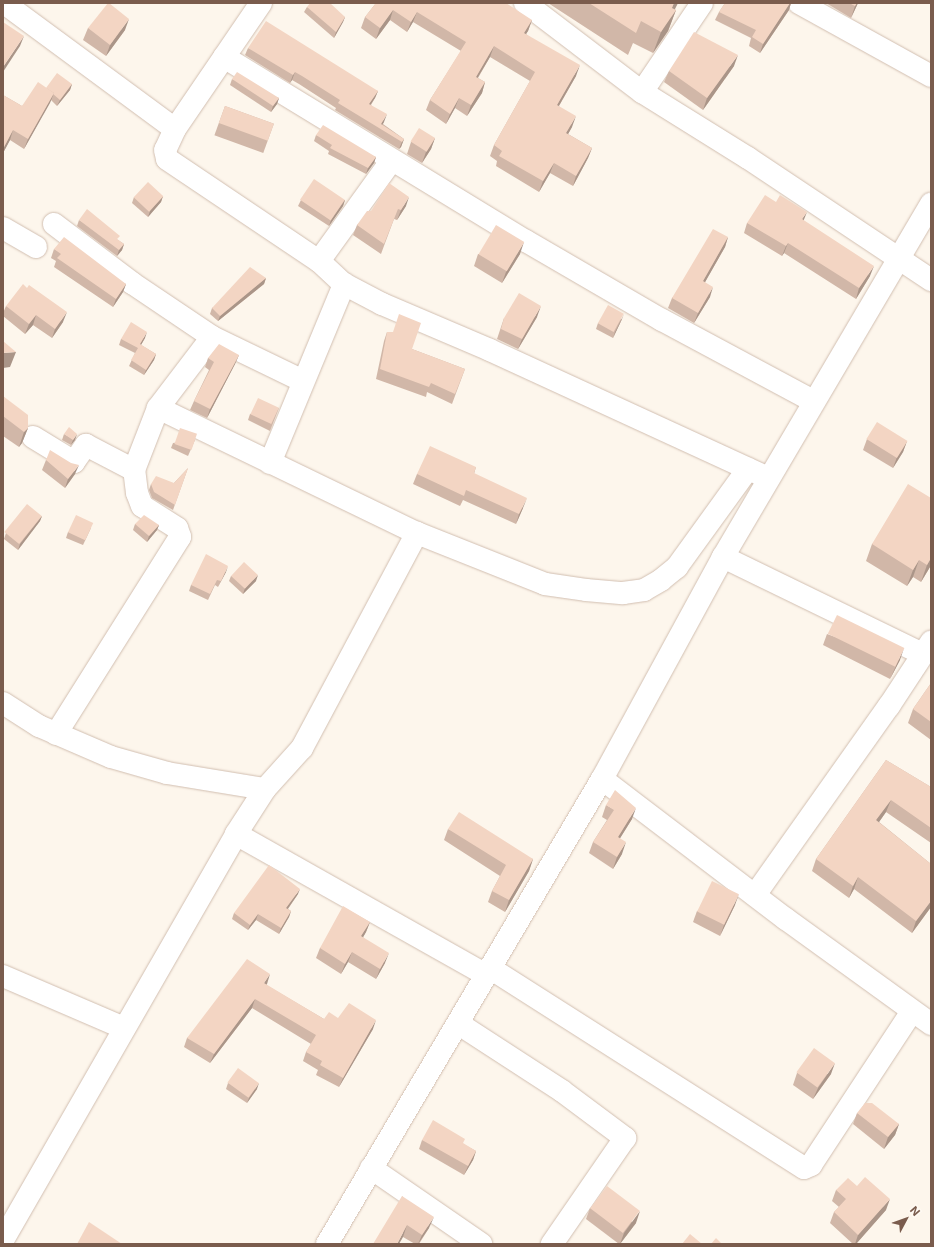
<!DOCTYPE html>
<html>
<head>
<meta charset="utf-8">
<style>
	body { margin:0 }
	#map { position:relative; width:934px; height:1247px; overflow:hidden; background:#fdf6ec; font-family:Inter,sans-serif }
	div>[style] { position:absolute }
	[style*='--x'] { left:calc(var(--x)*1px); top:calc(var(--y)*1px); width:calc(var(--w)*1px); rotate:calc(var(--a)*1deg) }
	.roads { filter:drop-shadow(0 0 1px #d1beb0) drop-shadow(0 0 1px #d1beb0) }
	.minor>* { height:22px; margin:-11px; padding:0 11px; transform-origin:11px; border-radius:11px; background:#fff }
	.wall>* { inset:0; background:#d1b7a8; transform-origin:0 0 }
	.shaded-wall>* { inset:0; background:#aa9588 }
	.building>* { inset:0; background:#f3d5c3; transform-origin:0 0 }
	span { translate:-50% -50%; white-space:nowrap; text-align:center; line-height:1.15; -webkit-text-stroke:3px #fffaf3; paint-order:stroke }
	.frame { position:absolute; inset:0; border:4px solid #7a5c4d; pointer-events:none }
	.north { position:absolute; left:886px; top:1199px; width:40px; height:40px; -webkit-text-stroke:3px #fffaf3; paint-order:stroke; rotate:49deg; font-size:11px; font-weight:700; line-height:16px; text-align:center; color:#7a5c4d }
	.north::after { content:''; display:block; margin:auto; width:14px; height:18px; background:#7a5c4d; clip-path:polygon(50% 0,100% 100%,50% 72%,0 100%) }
</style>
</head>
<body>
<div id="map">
	<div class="roads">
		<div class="minor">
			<div style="--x:4;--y:3;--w:212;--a:36.4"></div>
			<div style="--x:261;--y:3;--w:153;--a:124.3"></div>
			<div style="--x:175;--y:129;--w:23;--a:115"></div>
			<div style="--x:165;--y:150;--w:9;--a:77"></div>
			<div style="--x:167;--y:159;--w:183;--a:33.9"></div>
			<div style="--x:319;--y:261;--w:34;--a:43"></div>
			<div style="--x:344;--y:284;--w:43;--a:27.8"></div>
			<div style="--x:382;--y:304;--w:117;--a:23.1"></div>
			<div style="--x:490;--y:350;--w:306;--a:24.7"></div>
			<div style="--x:525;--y:3;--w:147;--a:37.3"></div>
			<div style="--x:642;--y:92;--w:125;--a:31.9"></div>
			<div style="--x:748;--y:158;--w:220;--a:33.7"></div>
			<div style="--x:799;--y:3;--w:151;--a:28.9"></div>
			<div style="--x:224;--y:57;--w:354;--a:31.4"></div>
			<div style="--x:526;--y:241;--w:157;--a:30.2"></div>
			<div style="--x:662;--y:320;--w:171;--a:28.2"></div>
			<div style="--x:642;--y:92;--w:107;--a:-56"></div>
			<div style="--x:54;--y:224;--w:98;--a:37.1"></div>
			<div style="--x:132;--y:283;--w:97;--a:34"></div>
			<div style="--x:212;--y:337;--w:101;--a:25.8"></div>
			<div style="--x:3;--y:228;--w:38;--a:30"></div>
			<div style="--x:319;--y:261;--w:123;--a:-54.2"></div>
			<div style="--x:158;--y:408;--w:288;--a:25.8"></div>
			<div style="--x:417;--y:533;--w:138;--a:21.7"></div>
			<div style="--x:545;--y:584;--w:41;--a:8.3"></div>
			<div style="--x:586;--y:590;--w:37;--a:5"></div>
			<div style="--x:623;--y:593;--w:21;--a:-8"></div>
			<div style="--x:644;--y:590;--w:20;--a:-30"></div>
			<div style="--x:661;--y:580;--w:21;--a:-39"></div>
			<div style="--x:677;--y:567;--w:121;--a:-54.1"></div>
			<div style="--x:33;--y:437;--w:48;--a:31.4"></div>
			<div style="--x:74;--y:462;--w:21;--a:-55"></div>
			<div style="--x:86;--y:445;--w:54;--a:27.5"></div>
			<div style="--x:270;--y:463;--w:194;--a:-67.5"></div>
			<div style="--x:723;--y:557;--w:222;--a:25.9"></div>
			<div style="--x:3;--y:703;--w:43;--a:32.6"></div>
			<div style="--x:39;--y:726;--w:78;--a:23.3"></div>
			<div style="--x:111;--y:757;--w:58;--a:15.9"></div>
			<div style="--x:167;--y:773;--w:99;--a:9.3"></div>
			<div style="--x:56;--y:734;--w:233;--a:-57.8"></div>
			<div style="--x:180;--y:537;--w:9;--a:-108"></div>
			<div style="--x:177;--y:528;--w:41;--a:-147.8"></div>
			<div style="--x:142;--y:506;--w:14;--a:-111"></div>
			<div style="--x:137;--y:493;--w:23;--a:-97"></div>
			<div style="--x:134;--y:470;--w:66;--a:-68.8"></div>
			<div style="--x:158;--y:408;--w:89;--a:-52.7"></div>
			<div style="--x:602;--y:779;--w:231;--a:37.3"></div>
			<div style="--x:786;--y:919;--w:179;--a:35.9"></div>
			<div style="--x:236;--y:834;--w:287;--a:29.4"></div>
			<div style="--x:755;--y:895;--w:232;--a:-54.7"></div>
			<div style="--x:889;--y:706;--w:77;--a:-56.7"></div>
			<div style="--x:490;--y:968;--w:372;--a:32.5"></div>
			<div style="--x:804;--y:1168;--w:8;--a:-23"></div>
			<div style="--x:811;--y:1165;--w:184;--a:-56.7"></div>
			<div style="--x:3;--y:976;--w:132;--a:23.3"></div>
			<div style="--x:459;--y:1024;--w:123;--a:33"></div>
			<div style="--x:562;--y:1091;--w:79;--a:36.7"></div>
			<div style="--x:625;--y:1138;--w:129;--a:124.6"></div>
			<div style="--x:371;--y:1168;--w:134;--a:34.6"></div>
			<div style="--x:3;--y:1240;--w:468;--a:-60.1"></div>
			<div style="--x:236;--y:834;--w:54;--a:-57.2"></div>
			<div style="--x:265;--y:789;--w:55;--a:-47.9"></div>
			<div style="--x:302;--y:748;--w:244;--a:-61.9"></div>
			<div style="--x:327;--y:1244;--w:540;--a:-59.4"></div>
			<div style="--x:602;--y:779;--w:253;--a:-61.4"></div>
			<div style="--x:723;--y:557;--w:410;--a:-59.5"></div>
		</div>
	</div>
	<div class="wall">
		<div style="clip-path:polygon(376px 3px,532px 20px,528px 31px,526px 34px,576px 76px,559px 106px,572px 127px,568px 134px,592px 148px,588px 158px,573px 186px,550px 173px,539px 192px,496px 166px,497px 161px,490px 156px,494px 145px,530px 81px,490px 57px,478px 78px,485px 82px,482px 93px,467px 116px,455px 108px,446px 124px,426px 110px,430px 100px,461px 51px,413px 22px,407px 32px,390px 20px,376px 39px,361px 28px,365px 17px)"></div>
		<div style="clip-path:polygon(548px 3px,678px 3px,674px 9px,676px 10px,668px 31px,653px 53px,633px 43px,628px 55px)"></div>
		<div style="clip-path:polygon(725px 3px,791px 3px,789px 10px,760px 53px,749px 46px,751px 38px,715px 20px,719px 12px)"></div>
		<div style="clip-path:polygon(826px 3px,858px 3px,851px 18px)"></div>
		<div style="clip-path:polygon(307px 7px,345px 17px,343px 22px,334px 38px,304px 12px)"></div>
		<div style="clip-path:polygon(88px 28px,125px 30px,106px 56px,83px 40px)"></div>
		<div style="clip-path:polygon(248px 48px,378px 91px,375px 98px,371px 105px,384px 122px,383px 124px,404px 139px,401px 147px,399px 149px,335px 110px,336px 108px,299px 84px,292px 80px,290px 83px,245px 55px)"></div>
		<div style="clip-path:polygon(734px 66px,703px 110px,664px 82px,669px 71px)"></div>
		<div style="clip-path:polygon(232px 79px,279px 98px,277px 104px,271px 112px,230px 85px)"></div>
		<div style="clip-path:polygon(72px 84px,70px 90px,57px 106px,51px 100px,24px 149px,10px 140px,3px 153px,3px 95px,22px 106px,46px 88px)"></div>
		<div style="left:225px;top:106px;width:52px;height:31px;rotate:20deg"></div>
		<div style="clip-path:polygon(316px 135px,376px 157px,374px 163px,366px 174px,328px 154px,329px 151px,314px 141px)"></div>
		<div style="clip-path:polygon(435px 138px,431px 149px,422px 163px,407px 154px,411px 142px)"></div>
		<div style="clip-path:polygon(163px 196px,161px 202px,148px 217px,132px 203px,134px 197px)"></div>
		<div style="clip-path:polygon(301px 200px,345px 200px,343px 206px,329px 226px,298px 206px)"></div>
		<div style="clip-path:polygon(406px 206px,397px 220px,394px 219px,381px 254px,353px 235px,357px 225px,371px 211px)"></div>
		<div style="clip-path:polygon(79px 220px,118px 240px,124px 244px,122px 250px,117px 256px,77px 226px)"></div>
		<div style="clip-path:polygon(804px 221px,870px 276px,856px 299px,784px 253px,782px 256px,744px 233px,747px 223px)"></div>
		<div style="clip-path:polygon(728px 237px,725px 247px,705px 282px,710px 297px,694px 323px,668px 308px,672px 298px)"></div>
		<div style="clip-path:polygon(54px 249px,126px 284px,123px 292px,113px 307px,54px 267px,56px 261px,51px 258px)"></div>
		<div style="clip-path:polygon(478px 254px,520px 254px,502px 283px,474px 266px)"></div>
		<div style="clip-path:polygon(266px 278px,264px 284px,218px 321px,210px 314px,212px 308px)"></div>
		<div style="clip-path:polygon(6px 306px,63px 322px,52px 338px,33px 325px,25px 334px,3px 316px,3px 313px)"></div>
		<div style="clip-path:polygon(537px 317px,518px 349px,497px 339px,504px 318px)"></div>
		<div style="clip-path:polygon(622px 319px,613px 338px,596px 329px,598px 323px)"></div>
		<div style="clip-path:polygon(387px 332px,412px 349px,465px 369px,452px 404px,427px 392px,426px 397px,376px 379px,384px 341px)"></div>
		<div style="clip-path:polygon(145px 338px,141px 345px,156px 354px,154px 360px,144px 375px,129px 366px,135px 353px,119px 345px,121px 339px)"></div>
		<div style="clip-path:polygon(239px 355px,235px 364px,207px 418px,190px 410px,194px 401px,209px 370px,205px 367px,208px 358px)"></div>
		<div style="clip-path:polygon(3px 396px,28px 428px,22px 443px,19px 447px,3px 436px)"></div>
		<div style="clip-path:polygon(279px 408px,270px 431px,248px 420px,250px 414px)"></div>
		<div style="clip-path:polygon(64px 434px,75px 440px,71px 445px,62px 440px)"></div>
		<div style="clip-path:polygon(867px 439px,907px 441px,903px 452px,893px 468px,863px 450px)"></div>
		<div style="clip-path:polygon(195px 440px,188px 456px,171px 448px,173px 443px)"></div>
		<div style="clip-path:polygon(46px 460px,71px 463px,75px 474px,65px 488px,42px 470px)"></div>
		<div style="clip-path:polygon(476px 467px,474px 474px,523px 508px,516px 524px,463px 500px,460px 506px,413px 484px,417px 474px)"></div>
		<div style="clip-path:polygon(188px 468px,173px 510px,152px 498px,149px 490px,151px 484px,174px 483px)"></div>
		<div style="clip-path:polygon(931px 498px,931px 568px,930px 567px,921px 582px,913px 577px,907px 586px,866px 561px,872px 544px)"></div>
		<div style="clip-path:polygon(42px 516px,40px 521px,18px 550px,4px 539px,6px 533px)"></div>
		<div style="clip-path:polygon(135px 524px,159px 525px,157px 530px,147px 542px,133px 530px)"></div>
		<div style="clip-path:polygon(91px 528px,83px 545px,66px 538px,68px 532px)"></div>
		<div style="clip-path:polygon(226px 572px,218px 587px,215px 585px,208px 600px,189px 591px,191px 585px)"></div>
		<div style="clip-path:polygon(231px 576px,256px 581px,243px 594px,229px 581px)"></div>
		<div style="clip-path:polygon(827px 634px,900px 660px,890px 679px,823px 645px)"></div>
		<div style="clip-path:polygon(931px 683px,931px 740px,908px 723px,913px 709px)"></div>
		<div style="clip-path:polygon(886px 760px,931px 787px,931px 843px,886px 812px,879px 822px,931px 864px,931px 907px,912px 933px,854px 889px,849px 898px,812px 871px,816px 859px)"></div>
		<div style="clip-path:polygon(606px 805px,632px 819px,620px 838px,622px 854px,613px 869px,589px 853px,593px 842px,607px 820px,602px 817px)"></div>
		<div style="clip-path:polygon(448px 829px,533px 859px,529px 871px,505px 912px,488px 902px,492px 891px,500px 876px,444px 840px)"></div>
		<div style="clip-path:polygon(298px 894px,288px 909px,291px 911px,289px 917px,279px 934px,256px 920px,248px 930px,232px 919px,234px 913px)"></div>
		<div style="clip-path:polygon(735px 905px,720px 936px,693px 922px,697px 911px)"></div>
		<div style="clip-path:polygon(370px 922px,366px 932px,363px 937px,385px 963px,376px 979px,348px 962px,341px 974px,316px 958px,320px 948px)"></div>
		<div style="clip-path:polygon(267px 984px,266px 985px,324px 1019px,338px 1018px,373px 1029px,339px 1087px,316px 1075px,318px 1070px,303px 1061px,306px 1052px,311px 1044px,252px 1008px,210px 1063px,184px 1047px,187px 1038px)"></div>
		<div style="clip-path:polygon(797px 1073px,831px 1074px,813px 1099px,793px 1085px)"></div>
		<div style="clip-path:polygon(228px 1083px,257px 1089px,247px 1103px,226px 1089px)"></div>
		<div style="clip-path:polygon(857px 1113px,899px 1124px,895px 1135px,884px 1149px,853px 1124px)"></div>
		<div style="clip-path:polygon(422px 1140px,463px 1144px,476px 1151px,473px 1160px,464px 1175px,419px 1149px)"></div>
		<div style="clip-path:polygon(857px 1186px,886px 1210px,856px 1244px,853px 1244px,830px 1223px,834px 1212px,839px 1207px,832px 1201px,836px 1190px)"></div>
		<div style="clip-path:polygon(402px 1196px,429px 1228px,419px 1244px,415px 1244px,403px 1237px)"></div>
		<div style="clip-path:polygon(590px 1208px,636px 1223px,620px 1244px,619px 1244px,586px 1219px)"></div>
	</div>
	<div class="shaded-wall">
		<div style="clip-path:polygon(674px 3px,678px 3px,670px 19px,676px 10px,668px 31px,653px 53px,661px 32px)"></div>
		<div style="clip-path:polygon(790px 3px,791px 3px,789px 10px,760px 53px,763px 44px)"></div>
		<div style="clip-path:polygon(857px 3px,858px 3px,851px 18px,855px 6px)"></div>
		<div style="clip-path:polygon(393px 10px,390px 20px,376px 39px,380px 28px)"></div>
		<div style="clip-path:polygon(417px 12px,413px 22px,407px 32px,411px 22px)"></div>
		<div style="clip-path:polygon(345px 17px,343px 22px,334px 38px,336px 32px)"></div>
		<div style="clip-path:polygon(129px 19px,125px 30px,106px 56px,110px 45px)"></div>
		<div style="clip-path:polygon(532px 20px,528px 31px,520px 43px,524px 33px)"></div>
		<div style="clip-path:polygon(24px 36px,20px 46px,3px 72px,3px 67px)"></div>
		<div style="clip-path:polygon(494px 46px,490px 57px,472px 87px,476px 77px)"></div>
		<div style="clip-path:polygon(738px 55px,734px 66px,703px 110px,707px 98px)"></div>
		<div style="clip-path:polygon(580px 65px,576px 76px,553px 116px,557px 105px)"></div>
		<div style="clip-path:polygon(295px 72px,292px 80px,290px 83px,293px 75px)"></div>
		<div style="clip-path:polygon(485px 82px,482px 93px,467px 116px,471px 105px)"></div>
		<div style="clip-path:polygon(72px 84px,70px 90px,57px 106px,60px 100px)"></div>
		<div style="clip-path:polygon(378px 91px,375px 98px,366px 111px,369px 104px)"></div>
		<div style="clip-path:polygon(54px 93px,50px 103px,24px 149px,28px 139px)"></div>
		<div style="clip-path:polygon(279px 98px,277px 104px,271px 112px,273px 106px)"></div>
		<div style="clip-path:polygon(459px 98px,455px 108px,446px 124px,450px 114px)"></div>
		<div style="clip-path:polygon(387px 114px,384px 122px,380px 128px,381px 124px)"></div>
		<div style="clip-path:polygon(576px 116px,572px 127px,563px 143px,566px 133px)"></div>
		<div style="clip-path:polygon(13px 130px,10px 140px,3px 153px,3px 149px)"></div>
		<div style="clip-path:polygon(435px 138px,431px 149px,422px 163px,426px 152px)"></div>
		<div style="clip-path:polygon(404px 139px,401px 147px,399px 149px,402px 142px)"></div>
		<div style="clip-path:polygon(592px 148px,588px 158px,573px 186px,576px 176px)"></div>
		<div style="clip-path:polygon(376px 157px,374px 163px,366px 174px,368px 168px)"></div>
		<div style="clip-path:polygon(554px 163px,550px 173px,539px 192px,543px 181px)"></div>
		<div style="clip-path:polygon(163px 196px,161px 202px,148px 217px,150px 211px)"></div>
		<div style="clip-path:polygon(409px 197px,406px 206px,397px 220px,401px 210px)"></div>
		<div style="clip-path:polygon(345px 200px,343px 206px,329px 226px,331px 220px)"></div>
		<div style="clip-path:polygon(807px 212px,803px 222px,802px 219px)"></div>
		<div style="clip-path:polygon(728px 237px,725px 247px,700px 291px,703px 281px)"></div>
		<div style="clip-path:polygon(524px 242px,520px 254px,502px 283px,506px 272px)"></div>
		<div style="clip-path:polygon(788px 243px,784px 253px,782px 256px,786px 246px)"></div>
		<div style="clip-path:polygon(124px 244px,122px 250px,117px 256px,119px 250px)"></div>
		<div style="clip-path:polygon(874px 266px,870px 276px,856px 299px,859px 288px)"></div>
		<div style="clip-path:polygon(266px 278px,264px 284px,218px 321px,220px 316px)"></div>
		<div style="clip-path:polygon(126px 284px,123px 292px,113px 307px,116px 299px)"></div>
		<div style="clip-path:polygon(713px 287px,710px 297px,694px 323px,698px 313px)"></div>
		<div style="clip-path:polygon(541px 306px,537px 317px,518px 349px,522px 339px)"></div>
		<div style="clip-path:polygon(67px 312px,63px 322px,52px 338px,55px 329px)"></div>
		<div style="clip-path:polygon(624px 314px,622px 319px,613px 338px,615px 332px)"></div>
		<div style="clip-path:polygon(36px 315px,33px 325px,25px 334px,29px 324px)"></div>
		<div style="clip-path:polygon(147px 332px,145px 338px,138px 350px,140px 344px)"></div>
		<div style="clip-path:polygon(16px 352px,10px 367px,3px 368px,3px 353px)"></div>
		<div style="clip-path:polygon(156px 354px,154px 360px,144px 375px,146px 370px)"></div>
		<div style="clip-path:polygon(239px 355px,235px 364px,207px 418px,210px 409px)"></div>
		<div style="clip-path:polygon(28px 428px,22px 443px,19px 447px,24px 432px)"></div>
		<div style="clip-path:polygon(77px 434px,75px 440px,71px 445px,73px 440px)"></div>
		<div style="clip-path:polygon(907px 441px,903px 452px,893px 468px,897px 457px)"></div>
		<div style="clip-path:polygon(79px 465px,75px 474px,65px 488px,68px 479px)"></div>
		<div style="clip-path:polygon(527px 498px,523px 508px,516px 524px,519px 514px)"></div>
		<div style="clip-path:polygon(42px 516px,40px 521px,18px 550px,20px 544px)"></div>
		<div style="clip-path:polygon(159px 525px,157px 530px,147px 542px,149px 536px)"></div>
		<div style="clip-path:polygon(931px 558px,931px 563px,930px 567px,921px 582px,927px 565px)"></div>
		<div style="clip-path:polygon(919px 560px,913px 577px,907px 586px,913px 570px)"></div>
		<div style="clip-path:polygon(228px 566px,226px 572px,218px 587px,221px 581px)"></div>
		<div style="clip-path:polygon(258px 575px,256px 581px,243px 594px,245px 588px)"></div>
		<div style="clip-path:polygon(904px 648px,900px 660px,890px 679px,895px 668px)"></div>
		<div style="clip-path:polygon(891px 800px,886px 812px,872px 832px,876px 820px)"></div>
		<div style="clip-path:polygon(636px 808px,632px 819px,614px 848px,618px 837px)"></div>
		<div style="clip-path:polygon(626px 842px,622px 854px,613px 869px,617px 857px)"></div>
		<div style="clip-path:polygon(533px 859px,529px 871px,505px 912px,509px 900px)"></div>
		<div style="clip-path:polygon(858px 877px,854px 889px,849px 898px,853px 886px)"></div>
		<div style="clip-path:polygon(300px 889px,298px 894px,284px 914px,286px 908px)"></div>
		<div style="clip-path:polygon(739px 894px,735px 905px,720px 936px,724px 925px)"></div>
		<div style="clip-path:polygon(931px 901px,931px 907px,912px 933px,916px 921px)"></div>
		<div style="clip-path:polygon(291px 911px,289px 917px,279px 934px,281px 928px)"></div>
		<div style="clip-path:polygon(258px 914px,256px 920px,248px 930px,250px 925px)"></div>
		<div style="clip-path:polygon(370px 922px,366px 932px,358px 946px,361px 936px)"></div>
		<div style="clip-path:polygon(352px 952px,348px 962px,341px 974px,345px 964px)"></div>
		<div style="clip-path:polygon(389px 953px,385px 963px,376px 979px,380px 969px)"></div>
		<div style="clip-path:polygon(270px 974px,267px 984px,261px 993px,264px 983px)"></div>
		<div style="clip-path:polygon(255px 999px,252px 1008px,210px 1063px,214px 1054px)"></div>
		<div style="clip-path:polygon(376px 1020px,373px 1029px,339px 1087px,343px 1078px)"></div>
		<div style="clip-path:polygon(835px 1063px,831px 1074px,813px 1099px,818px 1088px)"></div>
		<div style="clip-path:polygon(259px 1083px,257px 1089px,247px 1103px,249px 1098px)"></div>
		<div style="clip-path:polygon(899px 1124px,895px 1135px,884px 1149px,888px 1137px)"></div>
		<div style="clip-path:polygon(476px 1151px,473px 1160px,464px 1175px,468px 1166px)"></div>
		<div style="clip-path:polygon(890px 1199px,886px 1210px,856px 1244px,855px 1244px,858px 1235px)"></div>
		<div style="clip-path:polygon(640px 1211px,636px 1223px,620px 1244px,624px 1233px)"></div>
		<div style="clip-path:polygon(434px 1217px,429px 1228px,418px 1244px,422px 1235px)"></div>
		<div style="clip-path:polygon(407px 1225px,403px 1237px,399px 1244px,397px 1244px)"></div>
	</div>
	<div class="building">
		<div style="clip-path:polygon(108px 3px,109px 3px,129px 19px,110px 45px,88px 28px)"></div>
		<div style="clip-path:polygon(310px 3px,330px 3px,345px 17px,336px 32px,307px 7px)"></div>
		<div style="clip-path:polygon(376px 3px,506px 3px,532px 20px,524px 33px,580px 65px,557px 105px,576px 116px,566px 133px,592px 148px,576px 176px,554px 163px,543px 181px,499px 156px,502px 151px,494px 145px,535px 72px,494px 46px,476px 77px,485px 82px,471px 105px,459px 98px,450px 114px,430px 100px,466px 42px,417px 12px,411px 22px,393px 10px,380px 28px,365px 17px)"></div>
		<div style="clip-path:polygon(589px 3px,674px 3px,672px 8px,676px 10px,661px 32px,641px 21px,636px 33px)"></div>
		<div style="clip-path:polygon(725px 3px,790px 3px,763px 44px,752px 37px,756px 30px,719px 12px)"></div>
		<div style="clip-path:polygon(849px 3px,857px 3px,855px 6px)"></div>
		<div style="clip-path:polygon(266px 21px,378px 91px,369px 104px,387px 114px,381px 124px,404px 139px,402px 142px,338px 103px,340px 100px,302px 76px,295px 72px,293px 75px,248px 48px)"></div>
		<div style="clip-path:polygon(3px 22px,24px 36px,3px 67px)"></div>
		<div style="clip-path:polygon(694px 32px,738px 55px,707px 98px,669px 71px)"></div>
		<div style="clip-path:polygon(237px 72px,279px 98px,273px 106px,232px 79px)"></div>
		<div style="clip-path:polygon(57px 73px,72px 84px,60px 100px,53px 94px,54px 93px,46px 88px)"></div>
		<div style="clip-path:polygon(38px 82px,54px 93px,28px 139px,13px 130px,3px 149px,3px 95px,22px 106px)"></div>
		<div style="left:225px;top:106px;width:52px;height:18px;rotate:20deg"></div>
		<div style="clip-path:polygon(323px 125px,376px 157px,368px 168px,330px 148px,332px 145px,316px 135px)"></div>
		<div style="left:419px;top:128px;width:19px;height:16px;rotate:32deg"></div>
		<div style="left:314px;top:179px;width:37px;height:25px;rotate:34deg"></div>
		<div style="left:148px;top:182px;width:21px;height:21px;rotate:43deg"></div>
		<div style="clip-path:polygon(389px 183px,409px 197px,401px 210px,398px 209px,384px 244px,357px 225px,367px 211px,371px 211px)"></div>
		<div style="clip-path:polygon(765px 195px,776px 202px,780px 195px,807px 212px,802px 219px,874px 266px,859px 288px,788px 243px,786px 246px,747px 223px)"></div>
		<div style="clip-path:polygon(87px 209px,120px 236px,117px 239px,124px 244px,119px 250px,79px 220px)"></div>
		<div style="left:496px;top:225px;width:33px;height:34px;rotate:31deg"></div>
		<div style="clip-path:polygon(713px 229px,728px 237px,703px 281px,713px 287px,698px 313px,672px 298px)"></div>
		<div style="clip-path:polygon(64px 237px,126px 284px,116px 299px,57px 258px,61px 254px,54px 249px)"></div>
		<div style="clip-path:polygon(250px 267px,266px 278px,220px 316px,212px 308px)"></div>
		<div style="clip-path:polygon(23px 284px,27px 288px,29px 285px,67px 312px,55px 329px,36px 315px,29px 324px,6px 306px)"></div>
		<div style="clip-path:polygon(519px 293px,541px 306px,522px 339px,501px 329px,504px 318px)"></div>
		<div style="left:608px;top:305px;width:18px;height:21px;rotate:29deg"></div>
		<div style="clip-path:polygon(399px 314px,421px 323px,412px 349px,465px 369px,455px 394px,431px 383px,429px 387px,380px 369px,387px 332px,393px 332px)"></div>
		<div style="clip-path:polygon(131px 322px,147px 332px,140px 344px,156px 354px,146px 370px,131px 360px,138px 348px,121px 339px)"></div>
		<div style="clip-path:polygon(3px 341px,16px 352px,3px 353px)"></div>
		<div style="clip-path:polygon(219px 344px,239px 355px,210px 409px,194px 401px,214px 362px,208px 358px)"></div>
		<div style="clip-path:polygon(3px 396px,28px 415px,28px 428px,24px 432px,3px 416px)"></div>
		<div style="left:258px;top:398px;width:23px;height:18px;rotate:25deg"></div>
		<div style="left:877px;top:422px;width:36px;height:20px;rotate:32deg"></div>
		<div style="clip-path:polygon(69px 427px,77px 434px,73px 440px,64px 434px)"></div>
		<div style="left:180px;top:428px;width:18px;height:17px;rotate:19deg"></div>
		<div style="clip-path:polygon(430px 446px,476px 467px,474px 473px,527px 498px,519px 514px,466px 490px,464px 496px,417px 474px)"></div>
		<div style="clip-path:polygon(50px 450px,71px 463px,79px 465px,68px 479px,46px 460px)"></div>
		<div style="clip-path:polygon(188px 468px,175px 505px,154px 492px,151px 484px,156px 476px,174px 483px)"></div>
		<div style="clip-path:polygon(908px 484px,931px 498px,931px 558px,927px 565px,919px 560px,913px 570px,872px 544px)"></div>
		<div style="left:27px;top:504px;width:19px;height:36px;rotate:39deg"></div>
		<div style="left:76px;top:515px;width:19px;height:19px;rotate:25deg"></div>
		<div style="clip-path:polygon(144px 515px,159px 525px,149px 536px,135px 524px)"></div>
		<div style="clip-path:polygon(206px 554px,228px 566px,221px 581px,217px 580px,210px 594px,191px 585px)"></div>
		<div style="left:244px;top:562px;width:19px;height:19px;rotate:43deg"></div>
		<div style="left:837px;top:615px;width:75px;height:21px;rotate:26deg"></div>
		<div style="clip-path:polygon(931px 683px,931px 722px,913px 709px)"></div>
		<div style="clip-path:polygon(886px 760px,931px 787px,931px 828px,891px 800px,876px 820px,931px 864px,931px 901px,916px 921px,858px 877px,853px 886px,816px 859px)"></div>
		<div style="clip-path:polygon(615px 790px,636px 808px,618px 837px,626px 842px,617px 857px,593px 842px,614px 810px,606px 805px)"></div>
		<div style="clip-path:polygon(459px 812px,533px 859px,509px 900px,492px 891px,506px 865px,448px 829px)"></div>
		<div style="clip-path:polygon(269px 865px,300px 889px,286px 908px,291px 911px,281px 928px,258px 914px,250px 925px,234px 913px)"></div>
		<div style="left:712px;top:881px;width:30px;height:34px;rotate:26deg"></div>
		<div style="clip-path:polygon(343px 906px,370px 922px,361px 936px,389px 953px,380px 969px,352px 952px,345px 964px,320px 948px)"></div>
		<div style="clip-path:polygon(247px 959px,270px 974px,264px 983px,324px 1019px,329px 1012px,338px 1018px,349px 1003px,376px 1020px,343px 1078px,320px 1065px,322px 1061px,306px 1052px,316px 1035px,255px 999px,214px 1054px,187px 1038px)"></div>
		<div style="left:814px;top:1048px;width:26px;height:30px;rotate:36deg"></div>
		<div style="left:238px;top:1068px;width:26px;height:18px;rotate:36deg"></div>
		<div style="clip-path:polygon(865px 1103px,872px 1103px,899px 1124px,888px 1137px,857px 1113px)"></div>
		<div style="clip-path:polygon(433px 1120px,465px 1139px,463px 1143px,476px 1151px,468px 1166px,422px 1140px)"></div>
		<div style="clip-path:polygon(865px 1177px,890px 1199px,858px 1235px,834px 1212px,846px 1199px,836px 1190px,848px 1178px,857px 1186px)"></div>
		<div style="left:607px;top:1186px;width:41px;height:28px;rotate:37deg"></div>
		<div style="clip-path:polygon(402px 1196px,434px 1217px,422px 1235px,407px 1225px,397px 1244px,373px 1244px)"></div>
		<div style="clip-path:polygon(89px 1222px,122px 1244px,77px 1244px)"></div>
		<div style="clip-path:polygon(690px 1234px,702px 1244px,682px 1244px)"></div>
		<div style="clip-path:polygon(716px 1238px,722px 1244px,711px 1244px)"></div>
	</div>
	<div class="frame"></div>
	<div class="north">N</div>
</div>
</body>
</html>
